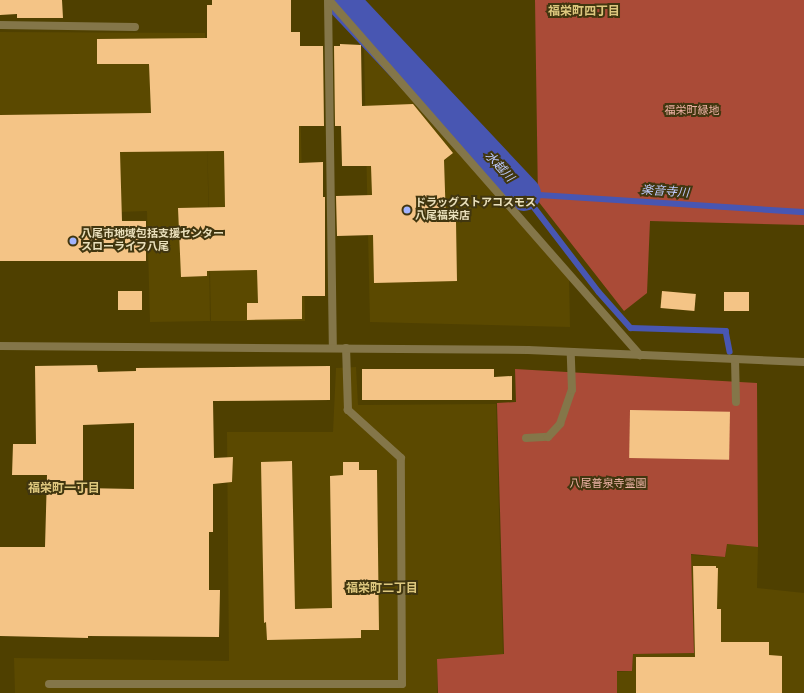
<!DOCTYPE html>
<html>
<head>
<meta charset="utf-8">
<style>
	body { margin:0 }
	#map { position:relative; width:804px; height:693px; overflow:hidden; background:#4f4000; font-family:"Sofia Sans Condensed","Noto Sans JP",sans-serif }
	div>[style] { position:absolute }
	[style*='--x'] { left:calc(var(--x)*1px); top:calc(var(--y)*1px); width:calc(var(--w)*1px); rotate:calc(var(--a)*1deg) }
	.built>* { inset:0; background:#5b4900 }
	.green>* { inset:0; background:#aa4b37 }
	.stream>* { height:5.5px; margin:-2.75px; padding:0 2.75px; transform-origin:2.75px; border-radius:2.75px; background:#4856b2 }
	.river>* { height:34px; margin:-17px; padding:0 17px; transform-origin:17px; border-radius:17px; background:#4856b2 }
	.building>* { inset:0; background:#f4c486; transform-origin:0 0 }
	.service>* { height:8px; margin:-4px; padding:0 4px; transform-origin:4px; border-radius:4px; background:#847649 }
	.minor>* { height:8px; margin:-4px; padding:0 4px; transform-origin:4px; border-radius:4px; background:#847649 }
	.tertiary>* { height:8px; margin:-4px; padding:0 4px; transform-origin:4px; border-radius:4px; background:#847649 }
	.dots>* { width:11px; height:11px; translate:-50% -50%; box-sizing:border-box; border:2px solid #41360f; border-radius:50% }
	span { translate:-50% -50%; white-space:nowrap; text-align:center; line-height:1.15; -webkit-text-stroke:4px #41360f; paint-order:stroke }
	.park-label { font-size:11px; color:#edb3a6 }
	.poi-label { font-size:11px; color:#eae0bc; font-weight:700 }
	.left { translate:0 -50%; text-align:left }
	.neighbourhood-label { font-size:12px; color:#ddc77e; font-weight:700 }
	.water-label { font-size:12px; color:#bdcafb; font-style:italic }
</style>
</head>
<body>
<div id="map">
	<div class="built">
		<div style="clip-path:polygon(0 32px,205px 33px,205px 53px,299px 41px,305px 321px,211px 321px,207px 121px,210px 321px,150px 322px,147px 211px,0 216px)"></div>
		<div style="clip-path:polygon(364px 49px,373px 53px,569px 277px,570px 327px,370px 322px)"></div>
		<div style="clip-path:polygon(356px 367px,358px 405px,496px 404px,503px 654px,437px 659px,437px 693px,15px 693px,14px 658px,229px 661px,227px 432px,333px 432px,336px 368px)"></div>
		<div style="clip-path:polygon(727px 544px,758px 547px,757px 588px,804px 593px,804px 693px,617px 693px,617px 672px,632px 671px,633px 654px,694px 653px,691px 555px,725px 557px)"></div>
	</div>
	<div class="green">
		<div style="clip-path:polygon(535px 0,804px 0,804px 225px,650px 221px,647px 293px,624px 311px,538px 201px)"></div>
		<div style="clip-path:polygon(515px 369px,757px 383px,758px 547px,727px 544px,725px 557px,691px 554px,694px 653px,633px 654px,632px 671px,617px 671px,617px 693px,438px 693px,437px 659px,504px 654px,497px 403px,516px 402px)"></div>
	</div>
	<div class="stream">
		<div style="--x:524;--y:194;--w:123;--a:52.6"></div>
		<div style="--x:599;--y:292;--w:48;--a:48.4"></div>
		<div style="--x:631;--y:328;--w:95;--a:1.8"></div>
		<div style="--x:726;--y:331;--w:21;--a:79"></div>
		<div style="--x:524;--y:194;--w:281;--a:3.7"></div>
	</div>
	<div class="river">
		<div style="--x:342;--y:0;--w:266;--a:46.8"></div>
	</div>
	<div class="building">
		<div style="clip-path:polygon(0 0,62px 0,63px 18px,17px 18px,17px 14px,0 15px)"></div>
		<div style="clip-path:polygon(212px 0,291px 0,291px 32px,300px 32px,300px 46px,323px 46px,324px 126px,299px 126px,299px 163px,323px 162px,323px 197px,325px 197px,325px 296px,302px 296px,302px 319px,247px 320px,247px 303px,258px 303px,257px 270px,207px 271px,207px 276px,181px 277px,178px 208px,225px 207px,224px 151px,120px 152px,122px 221px,146px 221px,146px 261px,0 261px,0 115px,151px 113px,149px 64px,97px 64px,97px 39px,207px 38px,207px 5px,212px 5px)"></div>
		<div style="clip-path:polygon(340px 44px,361px 45px,362px 106px,413px 104px,453px 153px,444px 160px,446px 221px,456px 221px,457px 281px,374px 283px,373px 235px,337px 236px,336px 196px,372px 195px,371px 166px,342px 166px,341px 126px,335px 126px,334px 46px,340px 46px)"></div>
		<div style="left:142px;top:291px;width:19px;height:24px;rotate:90deg"></div>
		<div style="left:662px;top:291px;width:34px;height:17px;rotate:5deg"></div>
		<div style="left:724px;top:292px;width:25px;height:19px"></div>
		<div style="clip-path:polygon(evenodd,97px 365px,98px 372px,136px 371px,136px 368px,330px 366px,330px 400px,213px 401px,214px 458px,233px 457px,232px 482px,213px 484px,213px 532px,209px 532px,209px 590px,220px 590px,219px 637px,88px 636px,88px 638px,0 636px,0 547px,45px 547px,47px 475px,12px 475px,13px 444px,36px 444px,35px 366px,97px 365px,134px 423px,134px 489px,83px 488px,83px 425px,134px 423px)"></div>
		<div style="clip-path:polygon(362px 369px,494px 369px,494px 377px,512px 376px,512px 400px,362px 400px)"></div>
		<div style="left:630px;top:410px;width:100px;height:48px;rotate:1deg"></div>
		<div style="clip-path:polygon(292px 461px,295px 609px,332px 608px,330px 476px,343px 475px,343px 462px,359px 462px,359px 470px,377px 470px,379px 630px,361px 630px,361px 638px,267px 640px,266px 622px,264px 623px,261px 462px)"></div>
		<div style="clip-path:polygon(693px 566px,716px 566px,716px 568px,718px 568px,717px 609px,721px 609px,721px 642px,769px 642px,769px 655px,782px 656px,782px 693px,636px 693px,636px 657px,695px 657px)"></div>
	</div>
	<div class="service">
		<div style="--x:328;--y:0;--w:348;--a:89.2"></div>
		<div style="--x:0;--y:25;--w:135;--a:0.8"></div>
		<div style="--x:735;--y:359;--w:43;--a:88.7"></div>
		<div style="--x:526;--y:438;--w:22;--a:-3"></div>
		<div style="--x:548;--y:437;--w:18;--a:-47"></div>
		<div style="--x:560;--y:424;--w:36;--a:-71"></div>
		<div style="--x:572;--y:390;--w:38;--a:-92"></div>
		<div style="--x:49;--y:684;--w:353;--a:0"></div>
		<div style="--x:402;--y:684;--w:226;--a:-90.3"></div>
		<div style="--x:401;--y:458;--w:72;--a:-137.8"></div>
		<div style="--x:348;--y:410;--w:62;--a:-91.8"></div>
	</div>
	<div class="minor">
		<div style="--x:329;--y:0;--w:472;--a:48.8"></div>
	</div>
	<div class="tertiary">
		<div style="--x:0;--y:346;--w:528;--a:0.43"></div>
		<div style="--x:528;--y:350;--w:276;--a:2.5"></div>
	</div>
	<div class="dots">
		<div style="left:407px;top:210px;background:#a1b3fd"></div>
		<div style="left:73px;top:241px;background:#a1b3fd"></div>
	</div>
	<div class="park-label">
		<span style="left:692px;top:111px">福栄町緑地</span>
		<span style="left:608px;top:484px">八尾普泉寺霊園</span>
	</div>
	<div class="poi-label">
		<span class="left" style="left:415px;top:210px">ドラッグストアコスモス<br>八尾福栄店</span>
		<span class="left" style="left:81px;top:241px">八尾市地域包括支援センター<br>スローライフ八尾</span>
	</div>
	<div class="neighbourhood-label">
		<span style="left:584px;top:12px">福栄町四丁目</span>
		<span style="left:64px;top:489px">福栄町一丁目</span>
		<span style="left:382px;top:589px">福栄町二丁目</span>
	</div>
	<div class="water-label">
		<span style="left:499px;top:167px;rotate:47deg">水越川</span>
		<span style="left:665px;top:192px;rotate:4deg">楽音寺川</span>
	</div>
</div>
</body>
</html>
